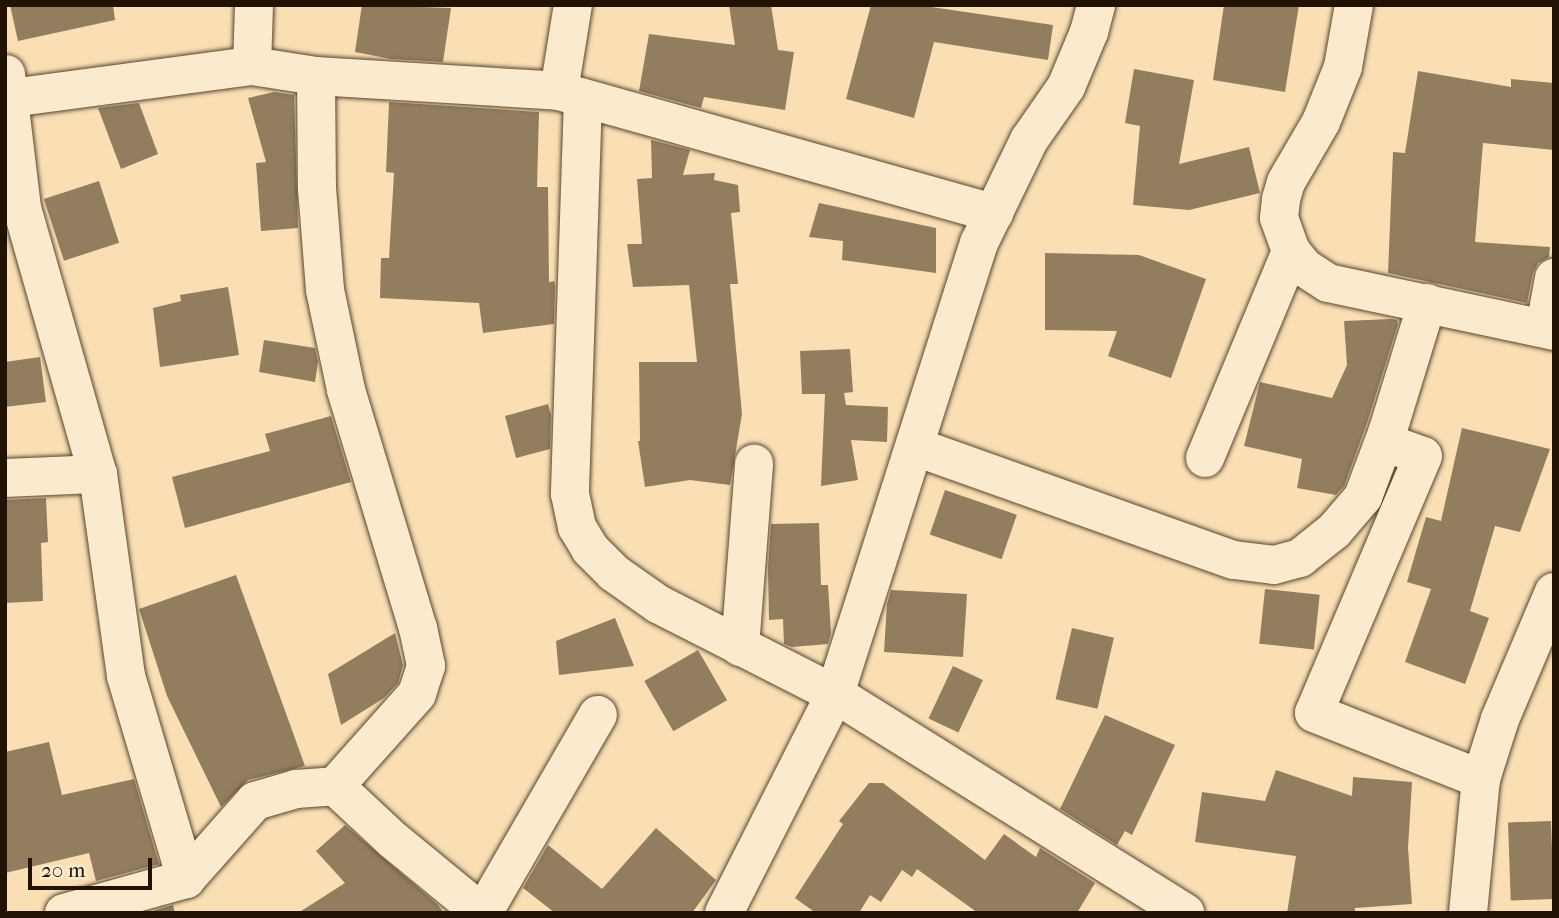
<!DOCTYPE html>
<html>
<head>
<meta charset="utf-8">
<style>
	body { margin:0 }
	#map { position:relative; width:1559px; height:918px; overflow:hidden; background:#f9dfb3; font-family:"IM FELL French Canon",serif }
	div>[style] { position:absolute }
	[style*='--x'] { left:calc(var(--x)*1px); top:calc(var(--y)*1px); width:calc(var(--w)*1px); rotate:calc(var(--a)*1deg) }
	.building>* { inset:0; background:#927d5f; transform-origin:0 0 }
	.roads { filter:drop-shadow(0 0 2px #58452f) drop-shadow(0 0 2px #58452f) }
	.minor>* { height:38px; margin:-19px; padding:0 19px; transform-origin:19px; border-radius:19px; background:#fbeace }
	span { translate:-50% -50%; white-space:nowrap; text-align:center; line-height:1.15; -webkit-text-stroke:6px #fbeace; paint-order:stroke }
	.frame { position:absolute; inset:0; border:7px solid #221203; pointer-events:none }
	.scale { position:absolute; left:28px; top:858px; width:124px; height:32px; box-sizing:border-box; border:4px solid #221203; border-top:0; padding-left:9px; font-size:21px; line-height:24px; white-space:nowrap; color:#221203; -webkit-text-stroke:5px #fbeace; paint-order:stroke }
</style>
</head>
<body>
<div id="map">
	<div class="building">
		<div style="clip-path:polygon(10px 5px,113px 5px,115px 20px,18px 41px)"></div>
		<div style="clip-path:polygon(362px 5px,451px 8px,443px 62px,391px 59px,355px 52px)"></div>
		<div style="clip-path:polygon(729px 5px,771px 5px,778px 50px,794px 52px,785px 110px,704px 97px,701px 108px,639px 91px,649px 34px,735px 45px)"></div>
		<div style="clip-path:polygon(871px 5px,918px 5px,1053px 25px,1048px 60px,934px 42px,914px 118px,846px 99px)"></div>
		<div style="clip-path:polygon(1224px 5px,1299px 5px,1285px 92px,1213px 80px)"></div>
		<div style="clip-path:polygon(1134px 69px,1194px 80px,1179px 164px,1249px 147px,1260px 193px,1189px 210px,1133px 205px,1140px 126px,1125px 123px)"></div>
		<div style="clip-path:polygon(1418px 71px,1511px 87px,1511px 79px,1554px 83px,1554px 150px,1483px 143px,1475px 242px,1550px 247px,1549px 257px,1538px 263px,1533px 273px,1527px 303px,1388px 273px,1393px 152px,1405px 153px)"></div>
		<div style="clip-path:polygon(274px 92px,294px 95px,298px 228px,261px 231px,256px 163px,266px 162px,248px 98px)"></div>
		<div style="clip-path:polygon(389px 102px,539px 112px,537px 187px,548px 187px,549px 282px,554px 281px,555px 285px,554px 324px,483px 333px,479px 303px,380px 298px,381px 258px,389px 258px,394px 173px,386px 172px)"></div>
		<div style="clip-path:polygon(139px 103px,158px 154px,121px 169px,98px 108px)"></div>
		<div style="clip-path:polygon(651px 140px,690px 150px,683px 175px,715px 173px,714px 180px,738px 185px,740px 212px,731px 213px,738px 284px,730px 284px,742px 414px,730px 485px,690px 480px,645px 487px,638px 441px,640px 441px,639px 362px,697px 362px,689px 285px,633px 287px,627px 244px,642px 244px,637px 179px,652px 178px)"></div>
		<div style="left:99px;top:181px;width:65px;height:58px;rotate:72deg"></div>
		<div style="clip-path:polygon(819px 203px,936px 228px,936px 273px,842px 260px,843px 241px,809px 237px)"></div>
		<div style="clip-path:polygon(1045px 253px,1139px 255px,1206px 279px,1171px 378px,1108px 356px,1117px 331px,1045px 330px)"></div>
		<div style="clip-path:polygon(228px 287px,239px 355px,160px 367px,153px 308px,181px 301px,180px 295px)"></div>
		<div style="clip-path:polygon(1391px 319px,1397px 320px,1398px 324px,1367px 423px,1344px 486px,1336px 495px,1297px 488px,1302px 459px,1244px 446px,1260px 382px,1332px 398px,1347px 365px,1344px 321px)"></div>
		<div style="clip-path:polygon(264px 340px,315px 348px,318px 362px,315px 382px,259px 372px)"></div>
		<div style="clip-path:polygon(850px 349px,853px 392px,844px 393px,846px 405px,888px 407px,887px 442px,851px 440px,858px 480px,821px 486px,825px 394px,802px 394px,800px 351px)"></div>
		<div style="clip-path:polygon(40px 357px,46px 402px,5px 407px,5px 362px)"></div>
		<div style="clip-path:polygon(548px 404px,551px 415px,550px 449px,516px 458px,505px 416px)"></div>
		<div style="clip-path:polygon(331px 416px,351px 482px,185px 528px,172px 477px,270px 451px,265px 434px)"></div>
		<div style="clip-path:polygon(1462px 428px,1550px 449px,1520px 532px,1495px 526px,1470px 611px,1489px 618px,1465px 684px,1405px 662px,1431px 589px,1407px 582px,1426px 517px,1441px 521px)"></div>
		<div style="left:945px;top:490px;width:76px;height:47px;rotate:19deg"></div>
		<div style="clip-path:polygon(46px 498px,48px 542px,41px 543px,43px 601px,5px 603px,5px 500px)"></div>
		<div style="clip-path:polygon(819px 523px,821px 585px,828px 585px,831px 633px,828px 644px,792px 647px,784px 644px,783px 619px,769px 620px,768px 568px,771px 524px)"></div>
		<div style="clip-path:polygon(236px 575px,305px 766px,248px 780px,221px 807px,167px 696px,139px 609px)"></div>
		<div style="left:1265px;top:589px;width:55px;height:55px;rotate:6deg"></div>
		<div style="clip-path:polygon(891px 590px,967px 594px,963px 657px,884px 652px,887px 604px)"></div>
		<div style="clip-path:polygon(615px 618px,634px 666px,559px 675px,556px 641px)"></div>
		<div style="left:1072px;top:628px;width:43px;height:73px;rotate:13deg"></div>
		<div style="clip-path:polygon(395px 633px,403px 665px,398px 683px,384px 698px,341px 725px,328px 674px)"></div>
		<div style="left:698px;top:650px;width:58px;height:62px;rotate:60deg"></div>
		<div style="left:953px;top:666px;width:33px;height:58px;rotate:25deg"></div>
		<div style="clip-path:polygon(1105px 715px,1175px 745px,1132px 835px,1125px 831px,1117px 845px,1060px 809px)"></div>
		<div style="clip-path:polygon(49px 742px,62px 795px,134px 779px,159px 864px,96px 881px,89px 853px,5px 873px,5px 752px)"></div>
		<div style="clip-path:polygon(1276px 770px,1352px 796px,1353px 777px,1412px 782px,1408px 848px,1412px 904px,1355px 908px,1355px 913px,1287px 913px,1296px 856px,1195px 842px,1202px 792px,1265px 801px)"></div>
		<div style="clip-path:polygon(869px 783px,883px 783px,985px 860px,1004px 834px,1036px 857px,1040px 848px,1095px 883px,1077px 913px,978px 913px,917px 869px,912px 877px,902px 870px,881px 902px,870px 895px,859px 913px,816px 913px,795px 898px,843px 824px,839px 821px)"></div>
		<div style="left:1551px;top:821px;width:78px;height:43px;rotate:88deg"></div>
		<div style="clip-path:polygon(345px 825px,437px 904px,444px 913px,298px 913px,345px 883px,316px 851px)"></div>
		<div style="clip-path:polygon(656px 828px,716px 880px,692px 913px,555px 913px,523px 888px,548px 845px,602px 889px)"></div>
		<div style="clip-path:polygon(173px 905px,175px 913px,146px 913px)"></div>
	</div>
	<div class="roads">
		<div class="minor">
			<div style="--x:1354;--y:5;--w:63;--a:100.1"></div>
			<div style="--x:1343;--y:67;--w:59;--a:111.8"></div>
			<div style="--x:1321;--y:122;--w:69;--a:120.3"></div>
			<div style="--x:1286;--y:182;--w:18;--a:106"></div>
			<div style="--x:1281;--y:199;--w:19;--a:96"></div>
			<div style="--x:1279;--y:218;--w:35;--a:70"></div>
			<div style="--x:1291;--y:251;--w:22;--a:51"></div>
			<div style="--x:1305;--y:268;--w:27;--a:33"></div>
			<div style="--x:1328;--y:283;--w:231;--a:12"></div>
			<div style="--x:252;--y:66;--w:61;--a:-88.1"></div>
			<div style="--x:6;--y:74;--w:135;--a:83.2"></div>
			<div style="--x:22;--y:208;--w:277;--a:74.1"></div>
			<div style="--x:98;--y:474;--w:204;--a:82.1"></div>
			<div style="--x:126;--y:676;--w:212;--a:73.5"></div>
			<div style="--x:316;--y:76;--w:112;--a:89.5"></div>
			<div style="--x:317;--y:188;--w:102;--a:85.5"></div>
			<div style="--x:325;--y:290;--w:102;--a:78.1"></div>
			<div style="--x:346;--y:390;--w:249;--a:73.2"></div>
			<div style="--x:418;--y:628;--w:39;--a:78"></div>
			<div style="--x:426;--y:666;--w:29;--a:108"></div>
			<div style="--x:417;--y:694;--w:123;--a:131.7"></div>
			<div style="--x:559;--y:91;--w:87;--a:-80.8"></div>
			<div style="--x:11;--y:98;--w:243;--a:-7.6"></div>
			<div style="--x:252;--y:66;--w:65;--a:8.9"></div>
			<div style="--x:316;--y:76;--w:243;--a:3.5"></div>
			<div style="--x:559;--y:91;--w:452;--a:15.7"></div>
			<div style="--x:583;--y:98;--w:396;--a:91.9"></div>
			<div style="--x:570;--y:494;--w:34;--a:78"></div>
			<div style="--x:577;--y:527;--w:26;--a:59"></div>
			<div style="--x:590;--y:549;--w:34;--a:45"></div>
			<div style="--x:614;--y:573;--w:54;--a:35.2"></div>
			<div style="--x:658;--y:604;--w:199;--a:27"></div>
			<div style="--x:835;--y:694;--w:413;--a:32"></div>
			<div style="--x:1545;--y:327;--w:50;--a:-79.6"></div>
			<div style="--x:1384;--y:442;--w:41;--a:19.7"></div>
			<div style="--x:1423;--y:456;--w:279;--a:113"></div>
			<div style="--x:1314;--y:713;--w:180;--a:21.6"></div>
			<div style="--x:916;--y:447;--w:337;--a:19.6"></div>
			<div style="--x:1234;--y:560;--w:40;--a:7.1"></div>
			<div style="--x:1274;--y:565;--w:27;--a:-15"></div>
			<div style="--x:1300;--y:558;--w:43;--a:-38.5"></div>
			<div style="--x:1334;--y:531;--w:45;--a:-49.5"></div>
			<div style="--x:1363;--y:497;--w:72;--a:-69.5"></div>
			<div style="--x:1388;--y:430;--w:133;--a:-72.9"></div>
			<div style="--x:1205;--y:458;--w:224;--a:-67.4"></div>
			<div style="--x:5;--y:478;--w:93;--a:-2.5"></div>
			<div style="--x:740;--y:647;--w:184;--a:-85.6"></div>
			<div style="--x:64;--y:913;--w:127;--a:-15.6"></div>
			<div style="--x:186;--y:879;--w:104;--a:-48.5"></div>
			<div style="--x:255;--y:801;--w:43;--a:-16.3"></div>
			<div style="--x:296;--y:789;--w:39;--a:-4"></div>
			<div style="--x:335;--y:786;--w:79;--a:43"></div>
			<div style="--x:393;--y:840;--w:115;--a:39.4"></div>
			<div style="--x:483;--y:913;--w:229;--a:-59.9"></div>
			<div style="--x:724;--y:913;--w:246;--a:-63.1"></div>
			<div style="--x:835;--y:694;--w:473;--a:-72.3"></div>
			<div style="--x:979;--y:243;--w:114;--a:-64.1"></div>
			<div style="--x:1029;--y:140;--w:65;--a:-55.1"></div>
			<div style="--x:1066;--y:87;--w:60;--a:-67.3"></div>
			<div style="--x:1089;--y:32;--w:28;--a:-75"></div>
			<div style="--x:1468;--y:913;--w:135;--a:-84.5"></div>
			<div style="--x:1481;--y:779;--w:63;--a:-72.4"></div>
			<div style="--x:1500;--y:719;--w:138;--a:-67"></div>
		</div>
	</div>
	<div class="frame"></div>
	<div class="scale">20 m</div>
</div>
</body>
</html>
